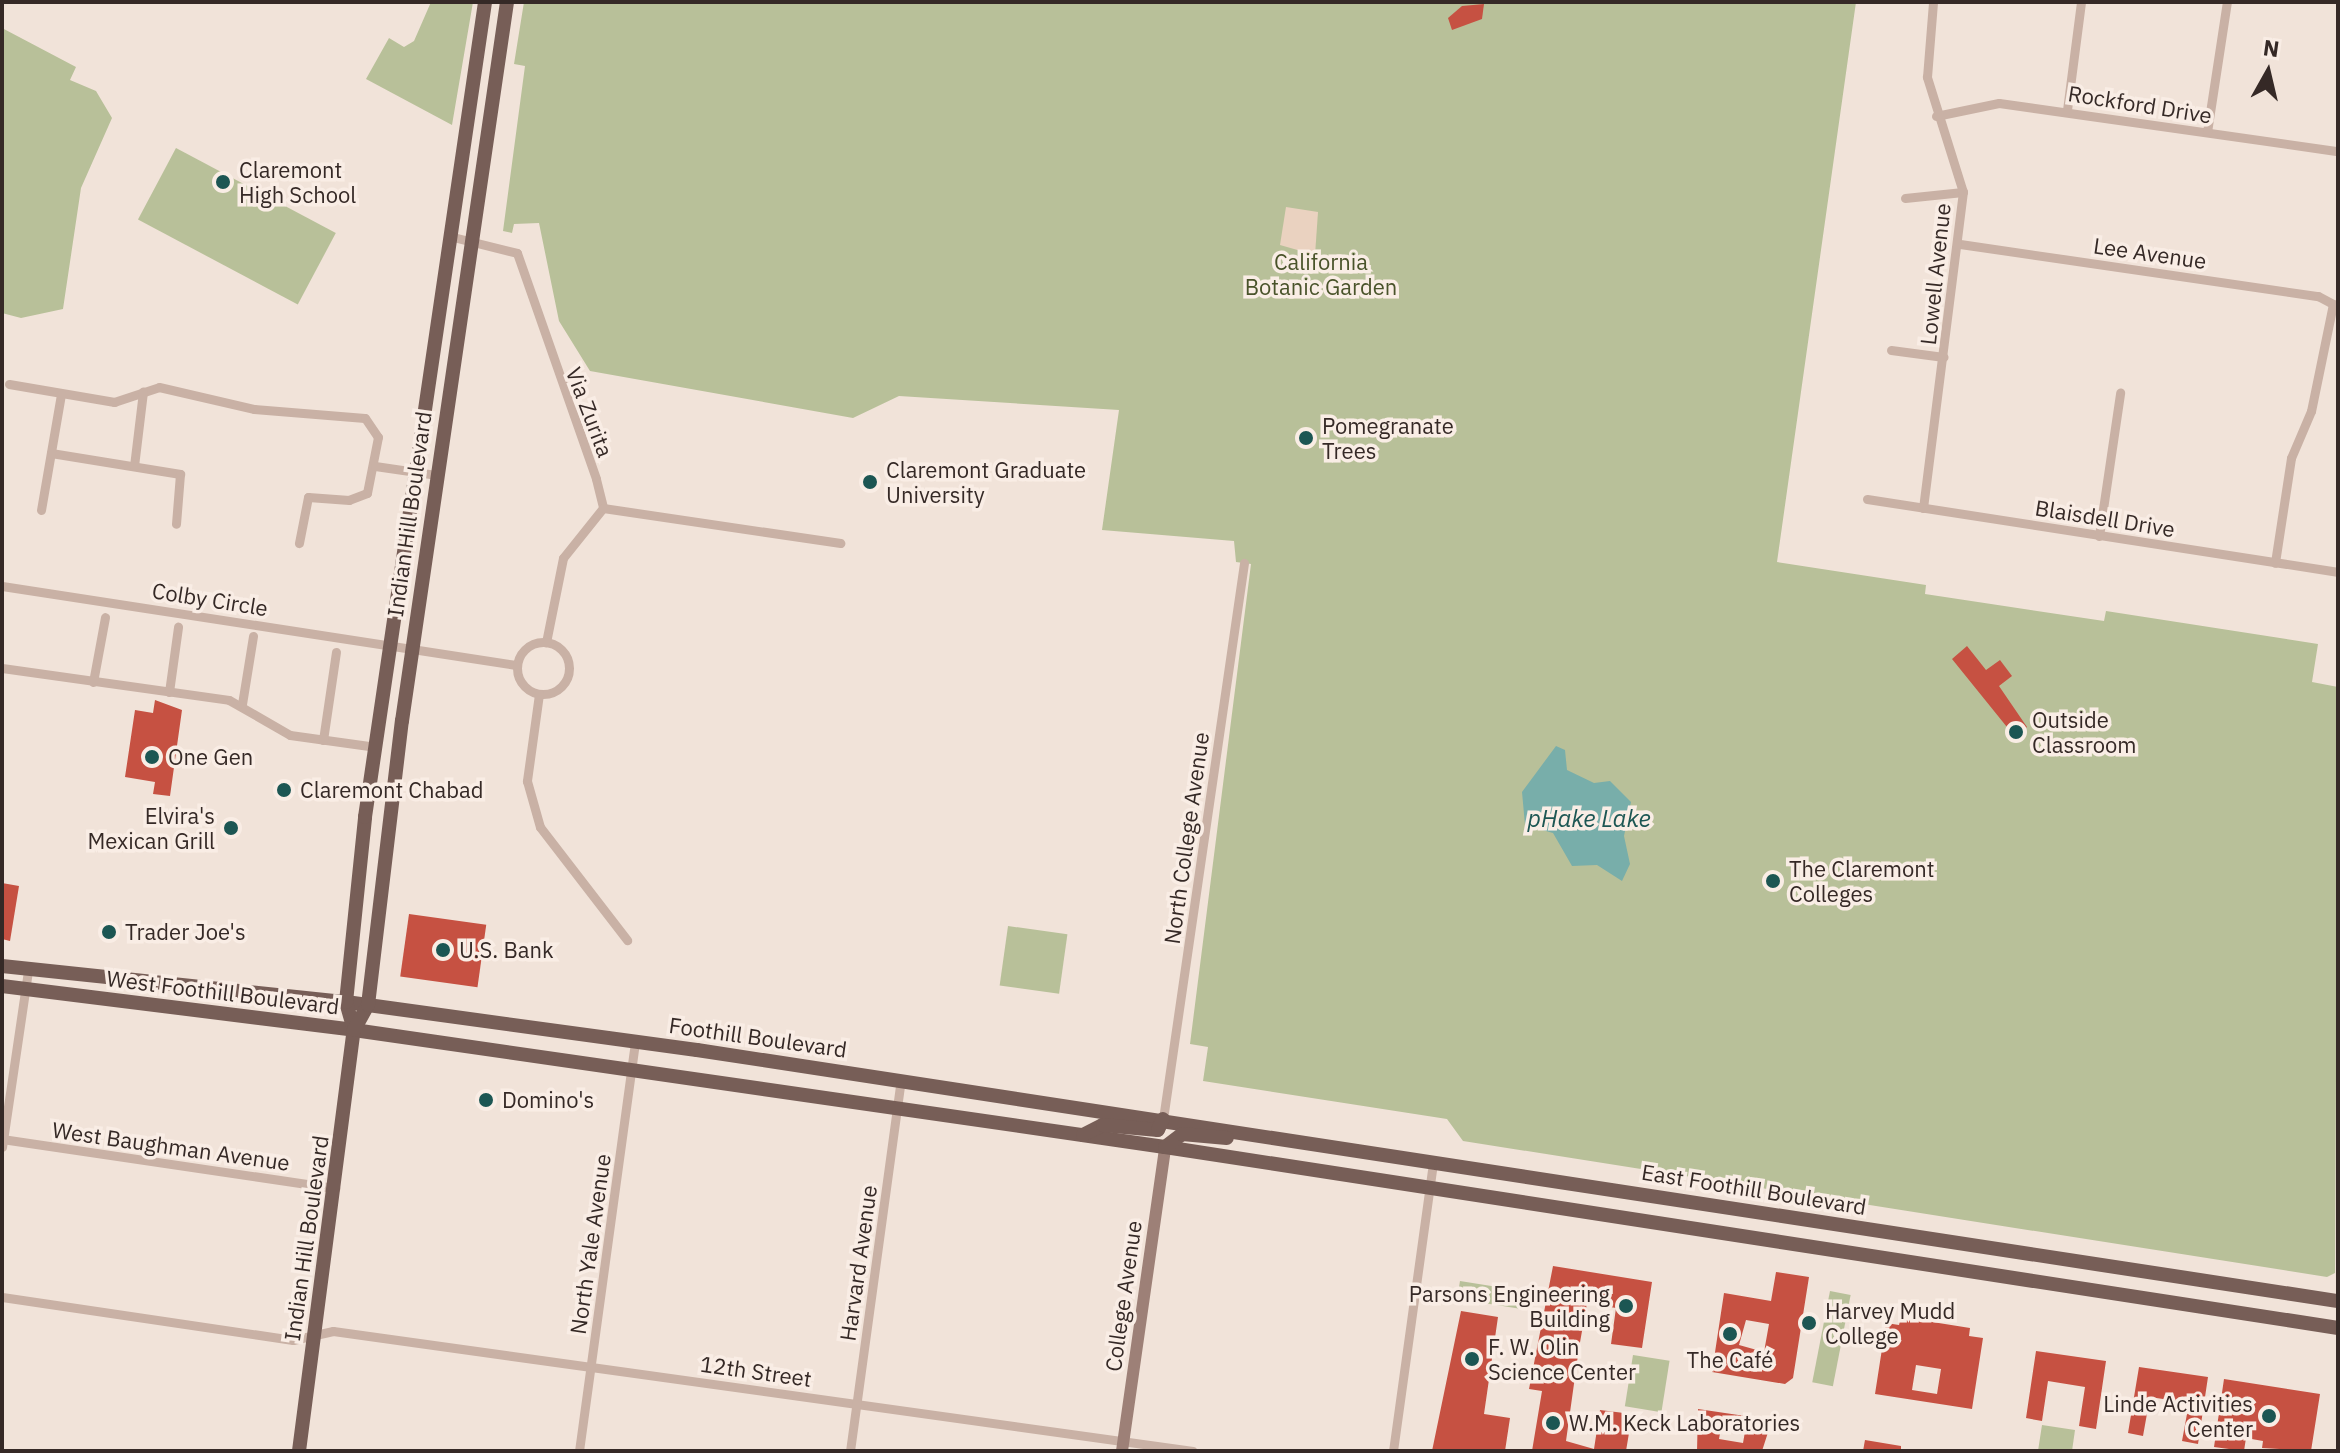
<!DOCTYPE html>
<html>
<head>
<meta charset="utf-8">
<style>
	body { margin:0 }
	#map { position:relative; width:2340px; height:1453px; overflow:hidden; background:#f1e3d9; font-family:"IBM Plex Sans",sans-serif }
	div>[style] { position:absolute }
	[style*='--x'] { left:calc(var(--x)*1px); top:calc(var(--y)*1px); width:calc(var(--w)*1px); rotate:calc(var(--a)*1deg) }
	.green>* { inset:0; background:#b8c099; transform-origin:0 0 }
	.plaza>* { inset:0; background:#ead2c0 }
	.water>* { inset:0; background:#78aeaa }
	.building>* { inset:0; background:#c65142; transform-origin:0 0 }
	.street>* { height:9px; margin:-4.5px; padding:0 4.5px; transform-origin:4.5px; border-radius:4.5px; background:#c9b1a5 }
	.street>.ring { margin:-4.5px; padding:0; box-sizing:content-box; background:none; border:9px solid #c9b1a5; border-radius:50% }
	.secondary>* { height:12px; margin:-6px; padding:0 6px; transform-origin:6px; border-radius:6px; background:#9d8077 }
	.primary>* { height:14px; margin:-7px; padding:0 7px; transform-origin:7px; border-radius:7px; background:#775e57 }
	.dots>* { width:22px; height:22px; translate:-50% -50%; box-sizing:border-box; border:4px solid #f9ede5; border-radius:50% }
	span { translate:-50% -50%; white-space:nowrap; text-align:center; line-height:1.15; -webkit-text-stroke:7px #f9ede5; paint-order:stroke }
	.street-label { font-size:22px; color:#352926 }
	.poi-label { font-size:22px; color:#352926 }
	.left { translate:0 -50%; text-align:left }
	.right { translate:-100% -50%; text-align:right }
	.park-label { font-size:22px; color:#49532a }
	.water-label { font-size:24px; color:#1c5653; font-style:italic }
	.frame { position:absolute; inset:0; border:4px solid #352926; pointer-events:none }
	.north { position:absolute; left:2228px; top:32px; width:80px; height:80px; -webkit-text-stroke:6px #f9ede5; paint-order:stroke; rotate:8deg; font-size:22px; font-weight:700; line-height:32px; text-align:center; color:#352926 }
	.north::after { content:''; display:block; margin:auto; width:28px; height:36px; background:#352926; clip-path:polygon(50% 0,100% 100%,50% 72%,0 100%) }
</style>
</head>
<body>
<div id="map">
	<div class="green">
		<div style="clip-path:polygon(431px 2px,473px 2px,452px 125px,366px 79px,389px 38px,404px 47px,414px 41px)"></div>
		<div style="clip-path:polygon(524px 2px,1856px 2px,1777px 562px,1926px 585px,1925px 594px,2104px 621px,2106px 611px,2318px 644px,2312px 682px,2338px 687px,2335px 1273px,2327px 1277px,1463px 1141px,1447px 1119px,1203px 1081px,1208px 1047px,1190px 1044px,1251px 564px,1236px 562px,1234px 541px,1102px 530px,1119px 410px,899px 396px,853px 418px,590px 371px,559px 321px,539px 223px,514px 224px,512px 233px,503px 231px,525px 66px,514px 64px)"></div>
		<div style="clip-path:polygon(2px 28px,76px 67px,70px 80px,96px 91px,112px 118px,81px 188px,63px 309px,21px 318px,2px 313px)"></div>
		<div style="left:176px;top:148px;width:181px;height:81px;rotate:28deg"></div>
		<div style="left:1008px;top:926px;width:60px;height:60px;rotate:8deg"></div>
		<div style="left:1460px;top:1281px;width:65px;height:18px;rotate:9deg"></div>
		<div style="left:1830px;top:1291px;width:21px;height:93px;rotate:11deg"></div>
		<div style="left:1633px;top:1355px;width:37px;height:52px;rotate:9deg"></div>
		<div style="clip-path:polygon(2042px 1425px,2075px 1430px,2072px 1451px,2038px 1451px)"></div>
	</div>
	<div class="plaza">
		<div style="clip-path:polygon(1286px 207px,1318px 212px,1315px 255px,1280px 245px)"></div>
	</div>
	<div class="water">
		<div style="clip-path:polygon(1556px 746px,1565px 750px,1567px 770px,1594px 783px,1610px 781px,1631px 802px,1624px 836px,1630px 864px,1622px 881px,1597px 865px,1572px 866px,1553px 833px,1525px 825px,1522px 792px)"></div>
	</div>
	<div class="building">
		<div style="clip-path:polygon(1484px 4px,1482px 19px,1452px 30px,1448px 18px,1462px 6px)"></div>
		<div style="clip-path:polygon(1967px 646px,1986px 670px,2000px 660px,2012px 676px,1999px 686px,2027px 727px,2015px 737px,1952px 659px)"></div>
		<div style="clip-path:polygon(155px 700px,182px 710px,170px 796px,153px 794px,155px 782px,125px 777px,135px 710px,153px 713px)"></div>
		<div style="clip-path:polygon(2px 883px,19px 886px,10px 941px,2px 939px)"></div>
		<div style="left:409px;top:914px;width:78px;height:63px;rotate:8deg"></div>
		<div style="clip-path:polygon(1553px 1266px,1652px 1282px,1642px 1348px,1611px 1344px,1616px 1308px,1587px 1303px,1579px 1348px,1566px 1441px,1594px 1449px,1600px 1410px,1624px 1413px,1632px 1415px,1626px 1451px,1532px 1451px,1542px 1391px,1529px 1389px)"></div>
		<div style="clip-path:polygon(evenodd,1776px 1272px,1809px 1277px,1793px 1378px,1785px 1384px,1712px 1372px,1724px 1293px,1771px 1301px,1776px 1272px,1746px 1320px,1769px 1324px,1764px 1352px,1739px 1345px,1746px 1320px)"></div>
		<div style="clip-path:polygon(1461px 1311px,1498px 1317px,1484px 1414px,1510px 1418px,1505px 1451px,1432px 1451px)"></div>
		<div style="clip-path:polygon(evenodd,1901px 1317px,1970px 1328px,1969px 1336px,1983px 1338px,1972px 1409px,1875px 1394px,1886px 1323px,1899px 1325px,1901px 1317px,1916px 1365px,1941px 1369px,1937px 1394px,1912px 1390px,1916px 1365px)"></div>
		<div style="clip-path:polygon(2036px 1351px,2106px 1361px,2096px 1429px,2079px 1426px,2085px 1387px,2048px 1381px,2042px 1421px,2026px 1418px)"></div>
		<div style="clip-path:polygon(2139px 1367px,2208px 1377px,2198px 1444px,2182px 1441px,2189px 1403px,2150px 1397px,2143px 1436px,2128px 1433px)"></div>
		<div style="clip-path:polygon(2224px 1379px,2320px 1394px,2311px 1451px,2262px 1448px,2263px 1441px,2246px 1438px,2244px 1451px,2214px 1447px)"></div>
		<div style="clip-path:polygon(evenodd,1698px 1409px,1772px 1420px,1762px 1451px,1697px 1451px,1698px 1409px,1722px 1422px,1746px 1426px,1743px 1443px,1719px 1439px,1722px 1422px)"></div>
		<div style="clip-path:polygon(1865px 1440px,1901px 1446px,1901px 1451px,1863px 1451px)"></div>
	</div>
	<div class="street">
		<div style="--x:2067;--y:110;--w:109;--a:-82.6"></div>
		<div style="--x:1936;--y:116;--w:64;--a:-11.7"></div>
		<div style="--x:1999;--y:103;--w:342;--a:8.1"></div>
		<div style="--x:2207;--y:132;--w:132;--a:-81.3"></div>
		<div style="--x:1905;--y:198;--w:58;--a:-5.9"></div>
		<div style="--x:449;--y:236;--w:70;--a:14"></div>
		<div style="--x:517;--y:253;--w:239;--a:70.7"></div>
		<div style="--x:596;--y:479;--w:30;--a:76"></div>
		<div style="--x:603;--y:508;--w:64;--a:128.7"></div>
		<div style="--x:563;--y:558;--w:86;--a:101.4"></div>
		<div style="--x:1960;--y:244;--w:362;--a:8.3"></div>
		<div style="--x:2318;--y:296;--w:17;--a:28"></div>
		<div style="--x:2333;--y:304;--w:109;--a:101.6"></div>
		<div style="--x:2311;--y:411;--w:51;--a:113.1"></div>
		<div style="--x:2291;--y:458;--w:106;--a:98.7"></div>
		<div style="--x:1891;--y:350;--w:53;--a:7.5"></div>
		<div style="--x:9;--y:384;--w:107;--a:9.7"></div>
		<div style="--x:114;--y:402;--w:47;--a:-18.4"></div>
		<div style="--x:159;--y:387;--w:98;--a:13"></div>
		<div style="--x:254;--y:409;--w:111;--a:4.6"></div>
		<div style="--x:365;--y:418;--w:23;--a:56"></div>
		<div style="--x:378;--y:437;--w:57;--a:101.1"></div>
		<div style="--x:367;--y:493;--w:19;--a:159"></div>
		<div style="--x:349;--y:500;--w:41;--a:-175.8"></div>
		<div style="--x:308;--y:497;--w:47;--a:101.1"></div>
		<div style="--x:51;--y:453;--w:131;--a:9.2"></div>
		<div style="--x:180;--y:474;--w:50;--a:94.6"></div>
		<div style="--x:134;--y:466;--w:75;--a:-83.1"></div>
		<div style="--x:375;--y:466;--w:63;--a:8.3"></div>
		<div style="--x:1867;--y:499;--w:477;--a:8.8"></div>
		<div style="--x:603;--y:508;--w:240;--a:8.4"></div>
		<div style="--x:1923;--y:508;--w:319;--a:-82.8"></div>
		<div style="--x:1963;--y:192;--w:121;--a:-107.4"></div>
		<div style="--x:1927;--y:77;--w:75;--a:-85.4"></div>
		<div style="--x:41;--y:510;--w:118;--a:-80.2"></div>
		<div style="--x:2099;--y:536;--w:145;--a:-81.6"></div>
		<div style="--x:2;--y:586;--w:520;--a:8.74"></div>
		<div class="ring" style="left:517px;top:642px;width:43px;height:43px"></div>
		<div style="--x:2;--y:668;--w:229;--a:8"></div>
		<div style="--x:229;--y:700;--w:70;--a:29.8"></div>
		<div style="--x:290;--y:735;--w:87;--a:7.9"></div>
		<div style="--x:93;--y:682;--w:66;--a:-79.5"></div>
		<div style="--x:169;--y:692;--w:66;--a:-82.1"></div>
		<div style="--x:539;--y:694;--w:88;--a:97.9"></div>
		<div style="--x:527;--y:781;--w:48;--a:74.2"></div>
		<div style="--x:540;--y:827;--w:143;--a:52.4"></div>
		<div style="--x:242;--y:704;--w:69;--a:-80.8"></div>
		<div style="--x:323;--y:740;--w:89;--a:-81.6"></div>
		<div style="--x:1163;--y:1119;--w:562;--a:-81.71"></div>
		<div style="--x:2;--y:1139;--w:337;--a:8.4"></div>
		<div style="--x:2;--y:1147;--w:179;--a:-81.6"></div>
		<div style="--x:2;--y:1297;--w:294;--a:8.4"></div>
		<div style="--x:293;--y:1340;--w:41;--a:-12.7"></div>
		<div style="--x:333;--y:1331;--w:868;--a:7.94"></div>
		<div style="--x:579;--y:1451;--w:413;--a:-82.2"></div>
		<div style="--x:850;--y:1451;--w:374;--a:-82.2"></div>
		<div style="--x:1393;--y:1451;--w:292;--a:-82.1"></div>
	</div>
	<div class="secondary">
		<div style="--x:1122;--y:1451;--w:307;--a:-81.9"></div>
	</div>
	<div class="primary">
		<div style="--x:2;--y:966;--w:346;--a:6"></div>
		<div style="--x:346;--y:1002;--w:354;--a:7.8"></div>
		<div style="--x:697;--y:1050;--w:1660;--a:8.7"></div>
		<div style="--x:2;--y:986;--w:355;--a:7.1"></div>
		<div style="--x:354;--y:1030;--w:819;--a:8.21"></div>
		<div style="--x:1165;--y:1147;--w:1187;--a:8.77"></div>
		<div style="--x:354;--y:1030;--w:29;--a:-106"></div>
		<div style="--x:346;--y:1002;--w:186;--a:-84.1"></div>
		<div style="--x:365;--y:817;--w:824;--a:-81.62"></div>
		<div style="--x:1083;--y:1135;--w:22;--a:-27"></div>
		<div style="--x:1103;--y:1125;--w:55;--a:5.2"></div>
		<div style="--x:1158;--y:1130;--w:12;--a:-66"></div>
		<div style="--x:1165;--y:1147;--w:21;--a:-37"></div>
		<div style="--x:1182;--y:1134;--w:45;--a:5.1"></div>
		<div style="--x:299;--y:1451;--w:425;--a:-82.6"></div>
		<div style="--x:354;--y:1030;--w:29;--a:-61"></div>
		<div style="--x:368;--y:1005;--w:286;--a:-83.2"></div>
		<div style="--x:402;--y:721;--w:727;--a:-81.69"></div>
	</div>
	<div class="dots">
		<div style="left:223px;top:182px;background:#1c5653"></div>
		<div style="left:1306px;top:438px;background:#1c5653"></div>
		<div style="left:870px;top:482px;background:#1c5653"></div>
		<div style="left:2016px;top:732px;background:#1c5653"></div>
		<div style="left:152px;top:757px;background:#1c5653"></div>
		<div style="left:284px;top:790px;background:#1c5653"></div>
		<div style="left:231px;top:828px;background:#1c5653"></div>
		<div style="left:1773px;top:881px;background:#1c5653"></div>
		<div style="left:109px;top:932px;background:#1c5653"></div>
		<div style="left:443px;top:950px;background:#1c5653"></div>
		<div style="left:486px;top:1100px;background:#1c5653"></div>
		<div style="left:1626px;top:1306px;background:#1c5653"></div>
		<div style="left:1809px;top:1323px;background:#1c5653"></div>
		<div style="left:1730px;top:1334px;background:#1c5653"></div>
		<div style="left:1472px;top:1359px;background:#1c5653"></div>
		<div style="left:2269px;top:1416px;background:#1c5653"></div>
		<div style="left:1553px;top:1423px;background:#1c5653"></div>
	</div>
	<div class="street-label">
		<span style="left:2140px;top:104px;rotate:9deg">Rockford Drive</span>
		<span style="left:2150px;top:253px;rotate:8deg">Lee Avenue</span>
		<span style="left:1935px;top:274px;rotate:-84deg">Lowell Avenue</span>
		<span style="left:590px;top:412px;rotate:69deg">Via Zurita</span>
		<span style="left:409px;top:514px;rotate:-82deg">Indian Hill Boulevard</span>
		<span style="left:2105px;top:518px;rotate:9deg">Blaisdell Drive</span>
		<span style="left:210px;top:599px;rotate:9deg">Colby Circle</span>
		<span style="left:1186px;top:838px;rotate:-82deg">North College Avenue</span>
		<span style="left:223px;top:992px;rotate:7deg">West Foothill Boulevard</span>
		<span style="left:758px;top:1037px;rotate:8deg">Foothill Boulevard</span>
		<span style="left:171px;top:1146px;rotate:8deg">West Baughman Avenue</span>
		<span style="left:1754px;top:1189px;rotate:9deg">East Foothill Boulevard</span>
		<span style="left:306px;top:1238px;rotate:-82deg">Indian Hill Boulevard</span>
		<span style="left:590px;top:1244px;rotate:-82deg">North Yale Avenue</span>
		<span style="left:858px;top:1263px;rotate:-82deg">Harvard Avenue</span>
		<span style="left:1123px;top:1296px;rotate:-82deg">College Avenue</span>
		<span style="left:756px;top:1371px;rotate:8deg">12th Street</span>
	</div>
	<div class="poi-label">
		<span class="left" style="left:239px;top:182px">Claremont<br>High School</span>
		<span class="left" style="left:1322px;top:438px">Pomegranate<br>Trees</span>
		<span class="left" style="left:886px;top:482px">Claremont Graduate<br>University</span>
		<span class="left" style="left:2032px;top:732px">Outside<br>Classroom</span>
		<span class="left" style="left:168px;top:757px">One Gen</span>
		<span class="left" style="left:300px;top:790px">Claremont Chabad</span>
		<span class="right" style="left:215px;top:828px">Elvira's<br>Mexican Grill</span>
		<span class="left" style="left:1789px;top:881px">The Claremont<br>Colleges</span>
		<span class="left" style="left:125px;top:932px">Trader Joe's</span>
		<span class="left" style="left:459px;top:950px">U.S. Bank</span>
		<span class="left" style="left:502px;top:1100px">Domino's</span>
		<span class="right" style="left:1610px;top:1306px">Parsons Engineering<br>Building</span>
		<span class="left" style="left:1825px;top:1323px">Harvey Mudd<br>College</span>
		<span class="left" style="left:1488px;top:1359px">F. W. Olin<br>Science Center</span>
		<span style="left:1730px;top:1360px">The Café</span>
		<span class="right" style="left:2253px;top:1416px">Linde Activities<br>Center</span>
		<span class="left" style="left:1569px;top:1423px">W.M. Keck Laboratories</span>
	</div>
	<div class="park-label">
		<span style="left:1321px;top:274px">California<br>Botanic Garden</span>
	</div>
	<div class="water-label">
		<span style="left:1589px;top:819px">pHake Lake</span>
	</div>
	<div class="frame"></div>
	<div class="north">N</div>
</div>
</body>
</html>
